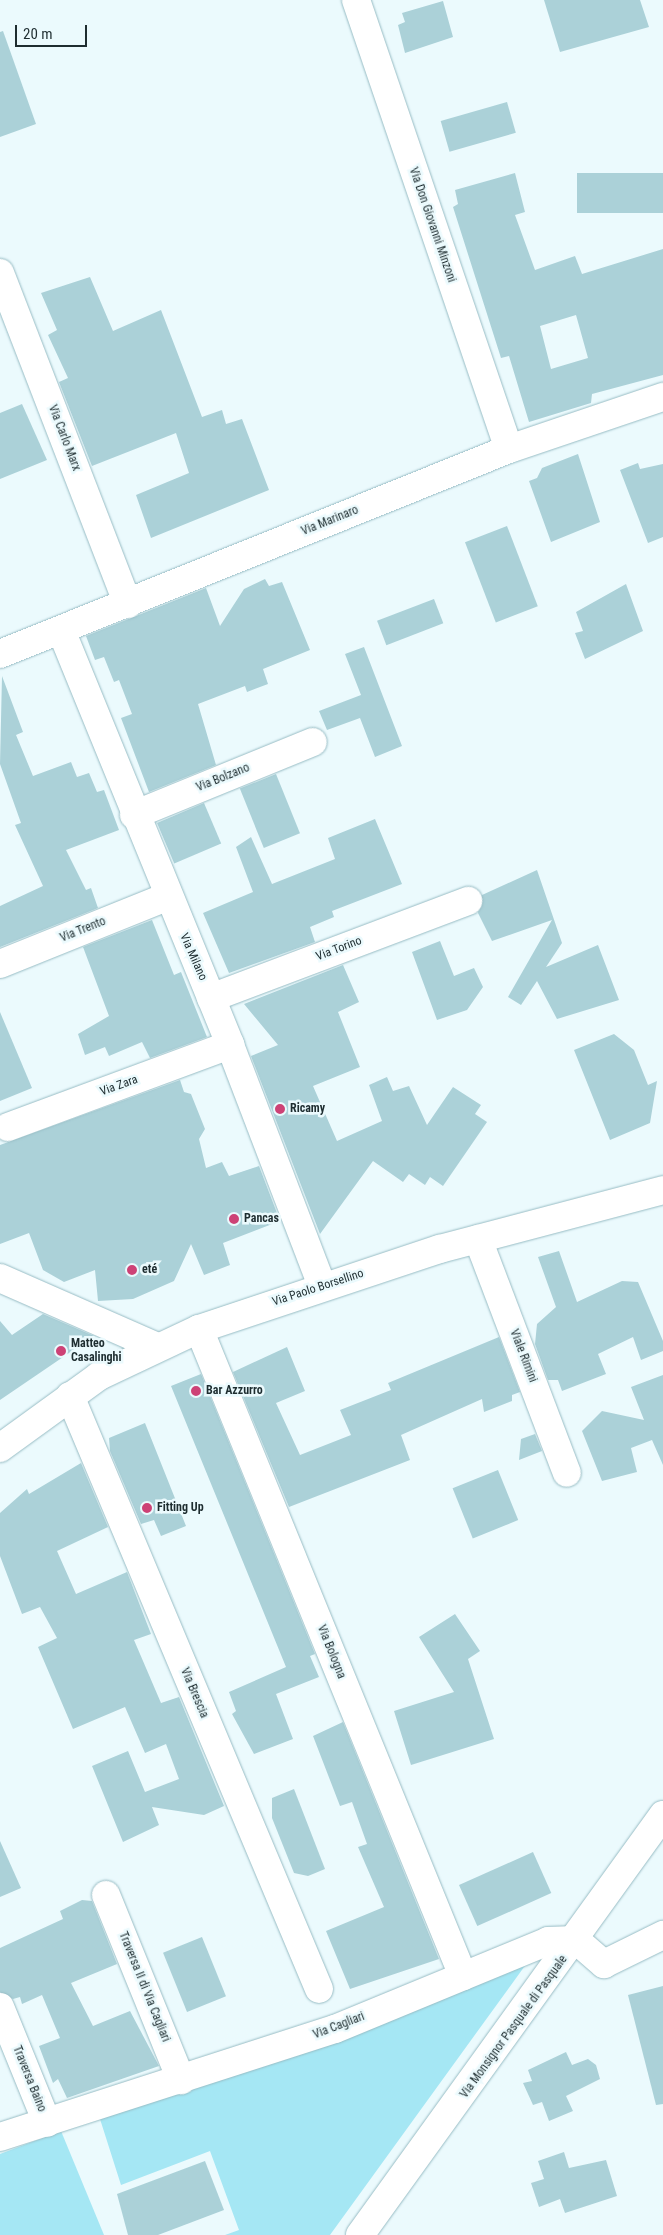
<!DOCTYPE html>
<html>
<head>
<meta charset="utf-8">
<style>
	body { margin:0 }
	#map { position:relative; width:663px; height:2235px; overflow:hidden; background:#ebfafd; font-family:"Roboto Condensed",sans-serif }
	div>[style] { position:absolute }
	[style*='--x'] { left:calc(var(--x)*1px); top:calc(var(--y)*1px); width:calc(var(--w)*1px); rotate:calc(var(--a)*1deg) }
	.green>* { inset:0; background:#a5e7f4 }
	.building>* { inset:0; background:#abd1d8; transform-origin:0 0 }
	.roads { filter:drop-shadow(0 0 1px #97bcc4) drop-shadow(0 0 1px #97bcc4) }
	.minor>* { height:28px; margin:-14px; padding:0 14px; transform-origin:14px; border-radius:14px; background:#fff }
	.major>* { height:28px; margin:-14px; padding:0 14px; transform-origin:14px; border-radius:14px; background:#fff }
	.dots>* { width:14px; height:14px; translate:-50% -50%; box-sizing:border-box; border:2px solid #ebfafd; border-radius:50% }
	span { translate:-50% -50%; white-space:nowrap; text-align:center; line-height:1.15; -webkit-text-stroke:5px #ebfafd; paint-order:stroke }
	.street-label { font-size:12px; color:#1e2d30 }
	.poi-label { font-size:12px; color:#1e2d30; font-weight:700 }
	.left { translate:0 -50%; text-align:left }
	.scale { position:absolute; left:15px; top:25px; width:72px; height:22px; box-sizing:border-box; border:2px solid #1e2d30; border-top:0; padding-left:6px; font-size:15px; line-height:18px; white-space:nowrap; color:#1e2d30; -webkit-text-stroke:4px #ebfafd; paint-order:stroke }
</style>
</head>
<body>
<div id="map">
	<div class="green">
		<div style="clip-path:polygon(532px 1956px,330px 2235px,225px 2235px,239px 2230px,210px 2151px,121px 2185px,100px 2119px)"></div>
		<div style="clip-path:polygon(61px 2131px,104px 2235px,0 2235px,0 2154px)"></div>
	</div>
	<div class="building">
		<div style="clip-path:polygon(544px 0,640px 0,649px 27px,560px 52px)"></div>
		<div style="clip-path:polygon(443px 1px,453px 37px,405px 53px,398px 25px,405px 22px,402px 13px)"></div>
		<div style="clip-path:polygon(3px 31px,36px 124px,0 137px,0 32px)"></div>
		<div style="left:507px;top:102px;width:32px;height:69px;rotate:74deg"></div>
		<div style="clip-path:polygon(evenodd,515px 173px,525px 212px,515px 215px,535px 270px,575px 256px,582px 274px,663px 249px,663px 375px,592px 394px,591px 403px,529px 422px,509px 356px,501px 358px,453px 207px,458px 204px,455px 190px,515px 173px,576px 315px,588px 358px,551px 369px,540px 326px,576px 315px)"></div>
		<div style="left:663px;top:173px;width:40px;height:86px;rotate:90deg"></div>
		<div style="clip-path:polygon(90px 277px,113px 331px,161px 310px,202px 417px,222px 410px,226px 424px,242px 419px,269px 490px,151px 538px,136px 495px,189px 473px,176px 433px,92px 466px,59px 382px,68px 378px,48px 335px,57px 330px,41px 293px)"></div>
		<div style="clip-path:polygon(22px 404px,47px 460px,0 479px,0 413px)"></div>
		<div style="clip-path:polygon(578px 454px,600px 522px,551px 542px,529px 481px,537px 478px,542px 468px)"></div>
		<div style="clip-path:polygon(638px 463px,640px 469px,663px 464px,663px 537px,648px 543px,620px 470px)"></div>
		<div style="left:507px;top:526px;width:86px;height:45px;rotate:69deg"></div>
		<div style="clip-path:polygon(265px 579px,269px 586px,282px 582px,310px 650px,263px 669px,268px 684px,247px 692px,245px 686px,198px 704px,216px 765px,149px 792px,121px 718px,132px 714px,119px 680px,114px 682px,104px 657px,95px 660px,86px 636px,206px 588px,220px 626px,244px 589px)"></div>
		<div style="clip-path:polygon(626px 584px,643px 631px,585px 659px,575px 633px,583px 631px,576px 612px)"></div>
		<div style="left:434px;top:599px;width:26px;height:61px;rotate:69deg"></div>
		<div style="clip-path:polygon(364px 647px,402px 746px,375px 757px,360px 718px,327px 730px,319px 711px,361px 695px,345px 654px)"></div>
		<div style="clip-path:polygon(2px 676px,23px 732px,16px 735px,33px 776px,71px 762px,77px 777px,89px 773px,97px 792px,104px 790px,119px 830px,66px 850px,86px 890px,91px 888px,98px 908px,0 947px,0 906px,43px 886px,15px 825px,21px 823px,0 764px)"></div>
		<div style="left:276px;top:774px;width:64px;height:39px;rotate:68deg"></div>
		<div style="left:204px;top:803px;width:44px;height:51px;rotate:67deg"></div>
		<div style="clip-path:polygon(375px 819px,402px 884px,332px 911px,334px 917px,310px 927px,315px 942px,229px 973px,203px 913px,253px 892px,236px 847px,251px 837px,272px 884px,335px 859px,328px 838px)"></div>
		<div style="clip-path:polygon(537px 870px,562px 943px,546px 967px,598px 945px,619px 1000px,557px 1019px,537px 981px,521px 1005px,508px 997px,552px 920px,492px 941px,478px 913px,482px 895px)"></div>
		<div style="clip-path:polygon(152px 920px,174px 975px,181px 972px,207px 1037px,150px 1058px,142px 1042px,109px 1056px,105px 1047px,85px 1055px,78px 1034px,109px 1016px,83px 947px)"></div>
		<div style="clip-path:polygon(440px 941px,454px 976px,474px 968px,483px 987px,467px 1010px,437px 1020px,412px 952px)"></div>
		<div style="clip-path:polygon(343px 965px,359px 1002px,338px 1012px,360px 1067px,313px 1086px,337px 1141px,382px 1121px,369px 1085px,387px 1077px,393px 1091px,409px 1086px,427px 1125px,453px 1087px,481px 1105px,475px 1114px,487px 1122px,443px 1186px,430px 1177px,425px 1185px,409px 1174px,403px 1182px,373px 1161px,320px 1234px,251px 1056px,278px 1045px,244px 1004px)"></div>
		<div style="clip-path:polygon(0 1012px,32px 1088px,0 1101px)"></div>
		<div style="clip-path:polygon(614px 1034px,634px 1050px,648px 1085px,657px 1081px,650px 1123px,610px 1140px,574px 1050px)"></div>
		<div style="clip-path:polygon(180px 1080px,184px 1092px,191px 1094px,205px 1129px,199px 1139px,206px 1168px,222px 1162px,229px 1176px,259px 1166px,280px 1221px,223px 1243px,230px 1265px,204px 1275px,191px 1244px,174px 1281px,133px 1299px,98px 1301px,95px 1270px,64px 1282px,43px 1270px,29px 1233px,0 1244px,0 1145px)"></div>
		<div style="clip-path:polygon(559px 1251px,577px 1302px,622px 1281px,638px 1282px,663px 1341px,663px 1351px,641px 1360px,633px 1337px,598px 1354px,606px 1374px,562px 1391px,558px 1380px,548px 1380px,535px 1344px,537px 1324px,556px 1307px,538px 1257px)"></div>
		<div style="clip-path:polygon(43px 1314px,94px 1336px,0 1400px,0 1321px,12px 1335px)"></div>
		<div style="clip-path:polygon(499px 1337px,520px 1392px,512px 1395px,512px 1401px,484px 1412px,482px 1399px,401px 1435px,410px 1460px,289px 1507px,233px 1372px,287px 1347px,305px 1391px,276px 1403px,300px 1455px,351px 1435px,340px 1410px,391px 1390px,388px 1383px)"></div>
		<div style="clip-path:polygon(201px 1374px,315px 1654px,310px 1656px,319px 1677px,276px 1694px,293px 1739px,254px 1754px,232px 1714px,236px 1711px,229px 1692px,286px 1667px,171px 1386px)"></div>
		<div style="clip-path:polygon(663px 1375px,663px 1465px,652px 1440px,631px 1448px,637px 1472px,602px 1481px,582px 1431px,602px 1411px,644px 1420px,631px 1387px)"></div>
		<div style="clip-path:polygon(145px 1423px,186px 1526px,161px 1536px,154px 1520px,141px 1524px,110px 1451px,109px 1438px)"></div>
		<div style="clip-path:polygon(535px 1434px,542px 1451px,519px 1460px,521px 1439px)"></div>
		<div style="clip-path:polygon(81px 1463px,108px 1527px,57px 1551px,76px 1594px,127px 1572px,151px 1634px,134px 1640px,161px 1703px,179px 1697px,224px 1806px,204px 1815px,152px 1807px,159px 1825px,123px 1842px,92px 1766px,128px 1751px,145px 1792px,179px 1779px,166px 1744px,145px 1753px,125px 1707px,73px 1729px,38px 1647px,57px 1638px,40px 1607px,22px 1614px,0 1556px,0 1513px,27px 1489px,29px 1494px)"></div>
		<div style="left:498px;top:1470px;width:54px;height:49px;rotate:68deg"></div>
		<div style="clip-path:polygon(455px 1614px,480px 1651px,468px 1659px,494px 1739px,411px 1765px,394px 1711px,454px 1692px,419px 1637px)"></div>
		<div style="clip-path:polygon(343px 1722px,439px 1959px,350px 1989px,326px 1931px,384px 1907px,358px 1847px,367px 1844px,352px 1802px,340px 1806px,313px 1736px)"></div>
		<div style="clip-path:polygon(294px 1789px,325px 1869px,308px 1876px,294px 1873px,272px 1818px,272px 1798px)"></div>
		<div style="clip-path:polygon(0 1841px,21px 1888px,0 1897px)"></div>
		<div style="left:533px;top:1852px;width:45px;height:81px;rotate:66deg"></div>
		<div style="clip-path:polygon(82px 1900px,92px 1901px,117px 1964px,71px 1983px,93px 2026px,130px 2011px,159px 2066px,67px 2098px,58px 2079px,53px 2083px,39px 2046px,60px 2038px,42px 1995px,22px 2004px,20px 1997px,13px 1999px,0 1992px,0 1948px,63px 1919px,60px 1911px)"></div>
		<div style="left:202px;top:1937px;width:64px;height:42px;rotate:68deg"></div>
		<div style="clip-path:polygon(663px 1986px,663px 2104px,656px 2105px,628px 1995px)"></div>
		<div style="clip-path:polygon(566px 2052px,572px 2065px,588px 2059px,596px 2065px,600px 2079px,566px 2096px,573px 2111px,549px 2121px,542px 2102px,533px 2105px,523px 2083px,532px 2081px,528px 2070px)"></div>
		<div style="clip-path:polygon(564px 2152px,569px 2168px,606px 2160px,617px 2196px,565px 2213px,560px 2199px,539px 2207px,531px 2183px,544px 2179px,538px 2161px)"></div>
		<div style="clip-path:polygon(205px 2161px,224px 2210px,158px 2235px,128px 2235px,117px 2194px)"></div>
	</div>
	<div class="roads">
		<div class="minor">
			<div style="--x:356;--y:0;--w:474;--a:71.2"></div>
			<div style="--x:0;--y:273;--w:355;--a:68.9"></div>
			<div style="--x:61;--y:630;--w:448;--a:67.8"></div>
			<div style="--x:230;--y:1045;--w:258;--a:69.1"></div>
			<div style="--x:0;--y:654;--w:549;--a:-21.94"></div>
			<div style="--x:509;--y:449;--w:163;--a:-18.7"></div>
			<div style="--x:134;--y:815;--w:193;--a:-22.2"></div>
			<div style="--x:0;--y:964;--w:180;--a:-21.9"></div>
			<div style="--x:211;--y:998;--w:275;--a:-20.7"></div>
			<div style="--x:8;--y:1127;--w:237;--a:-20.3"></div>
			<div style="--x:478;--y:1239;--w:250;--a:69.2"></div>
			<div style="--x:0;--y:1278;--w:171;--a:23.7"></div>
			<div style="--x:199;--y:1329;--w:699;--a:67.8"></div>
			<div style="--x:70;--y:1396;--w:643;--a:67.22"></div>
			<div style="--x:0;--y:1448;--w:122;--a:-36"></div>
			<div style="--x:99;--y:1376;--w:110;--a:-25.2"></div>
			<div style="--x:199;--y:1329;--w:254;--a:-18.4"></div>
			<div style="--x:440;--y:1249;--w:231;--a:-14.8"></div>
			<div style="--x:106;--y:1895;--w:200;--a:67.9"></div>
			<div style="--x:0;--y:2007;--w:125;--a:67.9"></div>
			<div style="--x:0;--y:2137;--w:352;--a:-17.9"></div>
			<div style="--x:335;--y:2029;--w:230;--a:-22.4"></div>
			<div style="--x:548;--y:1941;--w:28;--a:-2"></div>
			<div style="--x:576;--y:1940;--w:37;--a:41"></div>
			<div style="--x:604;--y:1964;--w:66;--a:-26.2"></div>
		</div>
		<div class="major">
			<div style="--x:360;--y:2235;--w:518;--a:-54.19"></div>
		</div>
	</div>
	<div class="dots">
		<div style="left:280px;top:1109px;background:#cd4276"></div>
		<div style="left:234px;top:1219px;background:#cd4276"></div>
		<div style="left:132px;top:1270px;background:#cd4276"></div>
		<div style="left:61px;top:1351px;background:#cd4276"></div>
		<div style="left:196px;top:1391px;background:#cd4276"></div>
		<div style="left:147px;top:1508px;background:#cd4276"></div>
	</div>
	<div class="street-label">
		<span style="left:432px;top:225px;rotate:71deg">Via Don Giovanni Minzoni</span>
		<span style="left:64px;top:438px;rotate:69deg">Via Carlo Marx</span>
		<span style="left:330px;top:521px;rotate:-22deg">Via Marinaro</span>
		<span style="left:223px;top:778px;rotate:-22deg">Via Bolzano</span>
		<span style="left:83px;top:930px;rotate:-22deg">Via Trento</span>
		<span style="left:339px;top:949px;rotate:-21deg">Via Torino</span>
		<span style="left:193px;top:957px;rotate:66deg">Via Milano</span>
		<span style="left:119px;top:1086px;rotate:-20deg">Via Zara</span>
		<span style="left:318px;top:1288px;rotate:-18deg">Via Paolo Borsellino</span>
		<span style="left:523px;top:1356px;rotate:69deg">Viale Rimini</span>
		<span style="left:331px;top:1652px;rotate:68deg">Via Bologna</span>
		<span style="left:194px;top:1693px;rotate:67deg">Via Brescia</span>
		<span style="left:144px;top:1987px;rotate:68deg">Traversa II di Via Cagliari</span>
		<span style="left:339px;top:2026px;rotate:-21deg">Via Cagliari</span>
		<span style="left:514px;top:2027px;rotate:-54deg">Via Monsignor Pasquale di Pasquale</span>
		<span style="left:29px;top:2079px;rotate:68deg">Traversa Baino</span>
	</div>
	<div class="poi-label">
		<span class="left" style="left:290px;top:1109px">Ricamy</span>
		<span class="left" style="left:244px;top:1219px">Pancas</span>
		<span class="left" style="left:142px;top:1270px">eté</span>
		<span class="left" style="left:71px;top:1351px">Matteo<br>Casalinghi</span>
		<span class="left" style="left:206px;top:1391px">Bar Azzurro</span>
		<span class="left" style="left:157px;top:1508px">Fitting Up</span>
	</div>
	<div class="scale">20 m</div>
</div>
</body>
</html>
